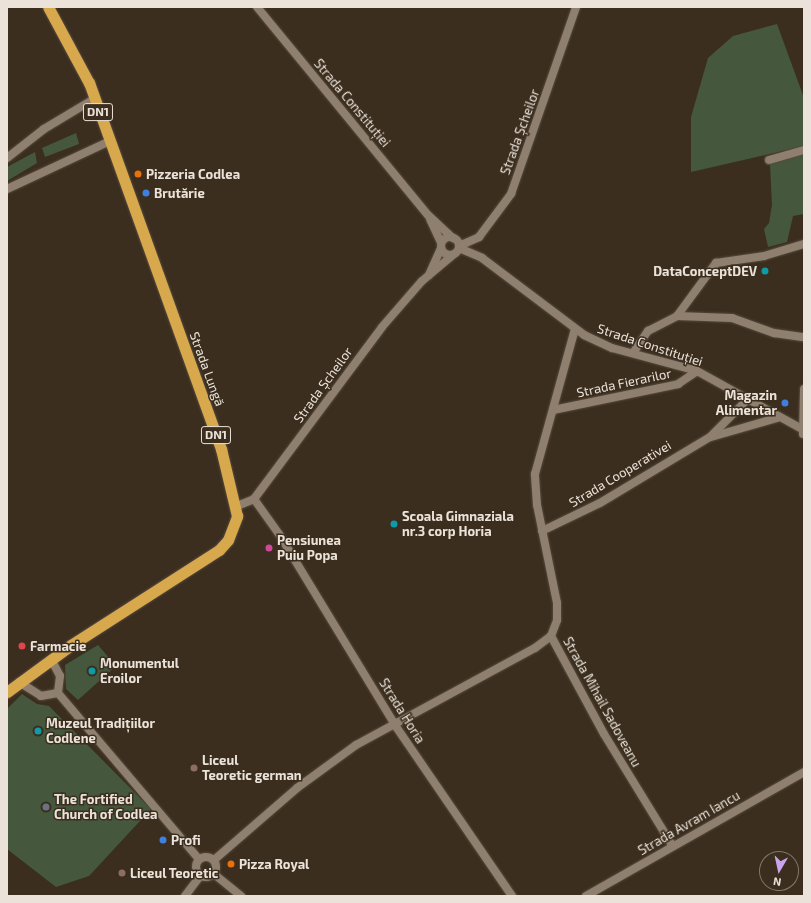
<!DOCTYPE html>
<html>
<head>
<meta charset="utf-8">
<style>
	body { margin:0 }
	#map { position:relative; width:811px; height:903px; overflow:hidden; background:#3b2e1f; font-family:"Exo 2",sans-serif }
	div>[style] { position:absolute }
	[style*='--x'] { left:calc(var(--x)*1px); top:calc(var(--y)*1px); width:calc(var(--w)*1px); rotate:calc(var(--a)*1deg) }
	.green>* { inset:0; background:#45583e }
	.roads { filter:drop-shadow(0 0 1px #564b3e) drop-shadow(0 0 1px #564b3e) }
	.minor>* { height:8px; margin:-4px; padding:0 4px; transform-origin:4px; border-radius:4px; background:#8e7f6e }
	.minor>.ring { margin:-4px; padding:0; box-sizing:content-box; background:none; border:8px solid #8e7f6e; border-radius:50% }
	.trunk>* { height:11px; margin:-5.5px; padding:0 5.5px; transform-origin:5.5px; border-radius:5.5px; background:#d8a84c }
	.dots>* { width:11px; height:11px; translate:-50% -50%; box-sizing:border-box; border:2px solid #3b2e1f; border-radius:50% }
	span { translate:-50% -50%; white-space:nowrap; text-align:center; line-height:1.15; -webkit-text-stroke:3px #3b2e1f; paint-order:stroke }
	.shield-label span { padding:1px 3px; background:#3b2e1f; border:1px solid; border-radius:3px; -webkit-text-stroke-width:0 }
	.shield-label { font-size:12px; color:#ebe3d9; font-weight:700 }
	.street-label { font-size:13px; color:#ebe3d9 }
	.poi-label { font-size:13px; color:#ebe3d9; font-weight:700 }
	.left { translate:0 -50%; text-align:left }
	.right { translate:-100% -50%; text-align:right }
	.frame { position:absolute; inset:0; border:8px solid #ebe3d9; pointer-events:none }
	.north { position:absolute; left:759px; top:851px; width:40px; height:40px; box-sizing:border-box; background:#3b2e1f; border:1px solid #817669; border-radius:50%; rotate:189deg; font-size:11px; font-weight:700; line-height:16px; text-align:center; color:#ebe3d9 }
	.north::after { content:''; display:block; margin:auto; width:14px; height:18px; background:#c9a5ee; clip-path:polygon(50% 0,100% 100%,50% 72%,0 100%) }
</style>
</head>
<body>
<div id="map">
	<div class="green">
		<div style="clip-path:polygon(777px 24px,804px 98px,804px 146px,691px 172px,691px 117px,708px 58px,733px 36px)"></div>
		<div style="clip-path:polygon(76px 133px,79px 144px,45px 157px,42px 148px)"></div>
		<div style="clip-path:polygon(35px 152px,37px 163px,7px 181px,7px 167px)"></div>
		<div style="clip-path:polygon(804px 154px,804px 214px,793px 216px,787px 242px,768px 247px,764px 229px,769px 223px,772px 205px,770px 164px)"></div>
		<div style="clip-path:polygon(98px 645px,116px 666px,78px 700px,66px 689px,65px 665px)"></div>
		<div style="clip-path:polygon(22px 694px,37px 704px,49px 706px,151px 809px,89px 876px,56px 887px,7px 849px,7px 709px)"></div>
	</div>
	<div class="roads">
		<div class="minor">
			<div style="--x:257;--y:7;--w:269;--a:50.6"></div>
			<div style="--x:428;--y:215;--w:34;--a:43"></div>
			<div style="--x:7;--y:158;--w:47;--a:-38.1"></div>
			<div style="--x:44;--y:129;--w:58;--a:-31"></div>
			<div style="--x:769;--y:160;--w:36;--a:-16"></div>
			<div style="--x:7;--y:189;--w:111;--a:-25"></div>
			<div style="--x:430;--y:219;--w:26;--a:65"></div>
			<div class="ring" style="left:441px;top:237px;width:10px;height:10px"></div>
			<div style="--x:459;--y:246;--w:22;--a:-24"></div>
			<div style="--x:479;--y:237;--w:54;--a:-53.3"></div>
			<div style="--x:511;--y:194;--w:198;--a:-70.8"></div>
			<div style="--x:459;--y:248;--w:25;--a:23"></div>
			<div style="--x:482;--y:258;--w:128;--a:37"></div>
			<div style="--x:584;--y:335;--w:31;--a:25"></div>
			<div style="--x:612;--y:348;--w:88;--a:15.1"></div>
			<div style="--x:697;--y:371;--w:122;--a:28.9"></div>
			<div style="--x:429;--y:275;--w:30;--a:-66"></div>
			<div style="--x:677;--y:316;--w:55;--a:2.1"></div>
			<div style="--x:732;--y:318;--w:45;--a:19.7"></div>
			<div style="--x:774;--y:333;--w:30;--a:8"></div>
			<div style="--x:633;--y:353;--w:27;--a:-56"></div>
			<div style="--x:648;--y:331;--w:33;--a:-27"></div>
			<div style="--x:677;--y:316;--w:66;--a:-53.7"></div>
			<div style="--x:716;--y:263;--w:49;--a:-8.3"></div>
			<div style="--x:764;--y:256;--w:42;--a:-16.7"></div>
			<div style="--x:553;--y:410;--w:128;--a:-11.7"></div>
			<div style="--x:678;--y:384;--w:23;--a:-34"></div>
			<div style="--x:803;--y:434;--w:45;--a:-88.7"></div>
			<div style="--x:711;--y:437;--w:69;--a:-16.1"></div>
			<div style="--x:254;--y:499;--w:43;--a:54.5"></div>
			<div style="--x:279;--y:534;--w:227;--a:58.7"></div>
			<div style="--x:397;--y:728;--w:204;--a:55.6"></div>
			<div style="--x:237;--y:506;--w:18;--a:-22"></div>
			<div style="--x:254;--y:499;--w:214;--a:-53.3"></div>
			<div style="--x:382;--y:327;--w:61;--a:-49"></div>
			<div style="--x:422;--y:281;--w:40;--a:-40"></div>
			<div style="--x:542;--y:531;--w:64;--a:-25.8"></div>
			<div style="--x:600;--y:503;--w:128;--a:-31"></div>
			<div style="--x:710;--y:437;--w:51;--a:-45"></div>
			<div style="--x:551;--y:636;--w:111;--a:61.6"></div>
			<div style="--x:604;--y:734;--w:130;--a:58.5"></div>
			<div style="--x:51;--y:659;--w:19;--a:62"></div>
			<div style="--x:60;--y:676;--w:17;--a:97"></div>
			<div style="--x:19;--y:682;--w:26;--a:32"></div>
			<div style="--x:41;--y:696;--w:17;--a:-10"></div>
			<div style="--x:58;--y:693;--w:218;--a:49.7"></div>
			<div class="ring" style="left:196px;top:857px;width:12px;height:12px"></div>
			<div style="--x:214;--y:860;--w:110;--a:-40.9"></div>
			<div style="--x:297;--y:788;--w:73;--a:-36.1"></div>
			<div style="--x:356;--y:745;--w:204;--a:-28.5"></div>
			<div style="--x:535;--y:648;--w:20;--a:-37"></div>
			<div style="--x:551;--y:636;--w:17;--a:-69"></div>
			<div style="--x:557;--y:620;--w:17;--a:-90"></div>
			<div style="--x:557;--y:603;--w:100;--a:-101.5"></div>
			<div style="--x:537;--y:505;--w:31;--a:-94"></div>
			<div style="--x:535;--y:474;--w:150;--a:-74.6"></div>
			<div style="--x:214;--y:874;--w:35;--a:39"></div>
			<div style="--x:185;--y:896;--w:25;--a:-53"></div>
			<div style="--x:586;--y:896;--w:251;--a:-29.6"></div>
		</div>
		<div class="trunk">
			<div style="--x:7;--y:692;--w:79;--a:-36.3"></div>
			<div style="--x:71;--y:645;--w:176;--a:-32.7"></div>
			<div style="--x:219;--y:550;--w:13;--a:-48"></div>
			<div style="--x:228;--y:540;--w:26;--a:-69"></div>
			<div style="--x:237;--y:516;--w:69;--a:-103.4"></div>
			<div style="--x:221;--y:449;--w:389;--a:-109.8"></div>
			<div style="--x:89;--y:83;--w:86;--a:-118.3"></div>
		</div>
	</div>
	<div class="dots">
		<div style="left:138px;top:174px;background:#e8710a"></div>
		<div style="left:146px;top:193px;background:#3f7fe0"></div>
		<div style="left:765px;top:271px;background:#0f9aa8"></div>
		<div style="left:785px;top:403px;background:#3f7fe0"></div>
		<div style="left:394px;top:524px;background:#0f9aa8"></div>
		<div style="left:269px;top:548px;background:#d1479c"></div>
		<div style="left:22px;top:646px;background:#e0444e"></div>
		<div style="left:92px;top:671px;background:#0f9aa8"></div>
		<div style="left:38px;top:731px;background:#0f9aa8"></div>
		<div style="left:194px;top:768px;background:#8d6e63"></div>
		<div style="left:46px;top:807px;background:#6b7280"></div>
		<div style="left:163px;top:840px;background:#3f7fe0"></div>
		<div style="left:231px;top:864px;background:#e8710a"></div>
		<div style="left:122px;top:873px;background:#8d6e63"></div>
	</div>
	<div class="shield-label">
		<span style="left:98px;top:112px">DN1</span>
		<span style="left:216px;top:435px">DN1</span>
	</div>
	<div class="street-label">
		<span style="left:352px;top:103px;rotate:50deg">Strada Constituției</span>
		<span style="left:520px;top:132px;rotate:-70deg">Strada Șcheilor</span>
		<span style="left:650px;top:345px;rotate:18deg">Strada Constituției</span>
		<span style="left:207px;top:369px;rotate:70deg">Strada Lungă</span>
		<span style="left:624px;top:383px;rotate:-12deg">Strada Fierarilor</span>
		<span style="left:323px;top:385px;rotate:-54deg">Strada Șcheilor</span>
		<span style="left:620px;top:474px;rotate:-31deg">Strada Cooperativei</span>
		<span style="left:602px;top:702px;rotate:61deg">Strada Mihail Sadoveanu</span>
		<span style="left:402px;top:711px;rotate:58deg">Strada Horia</span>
		<span style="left:689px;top:823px;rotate:-30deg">Strada Avram Iancu</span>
	</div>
	<div class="poi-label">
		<span class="left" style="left:146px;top:174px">Pizzeria Codlea</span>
		<span class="left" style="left:154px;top:193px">Brutărie</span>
		<span class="right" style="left:757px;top:271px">DataConceptDEV</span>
		<span class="right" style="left:777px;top:403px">Magazin<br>Alimentar</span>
		<span class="left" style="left:402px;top:524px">Scoala Gimnaziala<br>nr.3 corp Horia</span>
		<span class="left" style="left:277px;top:548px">Pensiunea<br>Puiu Popa</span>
		<span class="left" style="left:30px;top:646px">Farmacie</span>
		<span class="left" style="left:100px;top:671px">Monumentul<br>Eroilor</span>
		<span class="left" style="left:46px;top:731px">Muzeul Tradițiilor<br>Codlene</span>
		<span class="left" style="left:202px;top:768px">Liceul<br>Teoretic german</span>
		<span class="left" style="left:54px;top:807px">The Fortified<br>Church of Codlea</span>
		<span class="left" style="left:171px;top:840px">Profi</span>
		<span class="left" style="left:239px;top:864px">Pizza Royal</span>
		<span class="left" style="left:130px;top:873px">Liceul Teoretic</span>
	</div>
	<div class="frame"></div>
	<div class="north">N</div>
</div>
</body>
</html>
